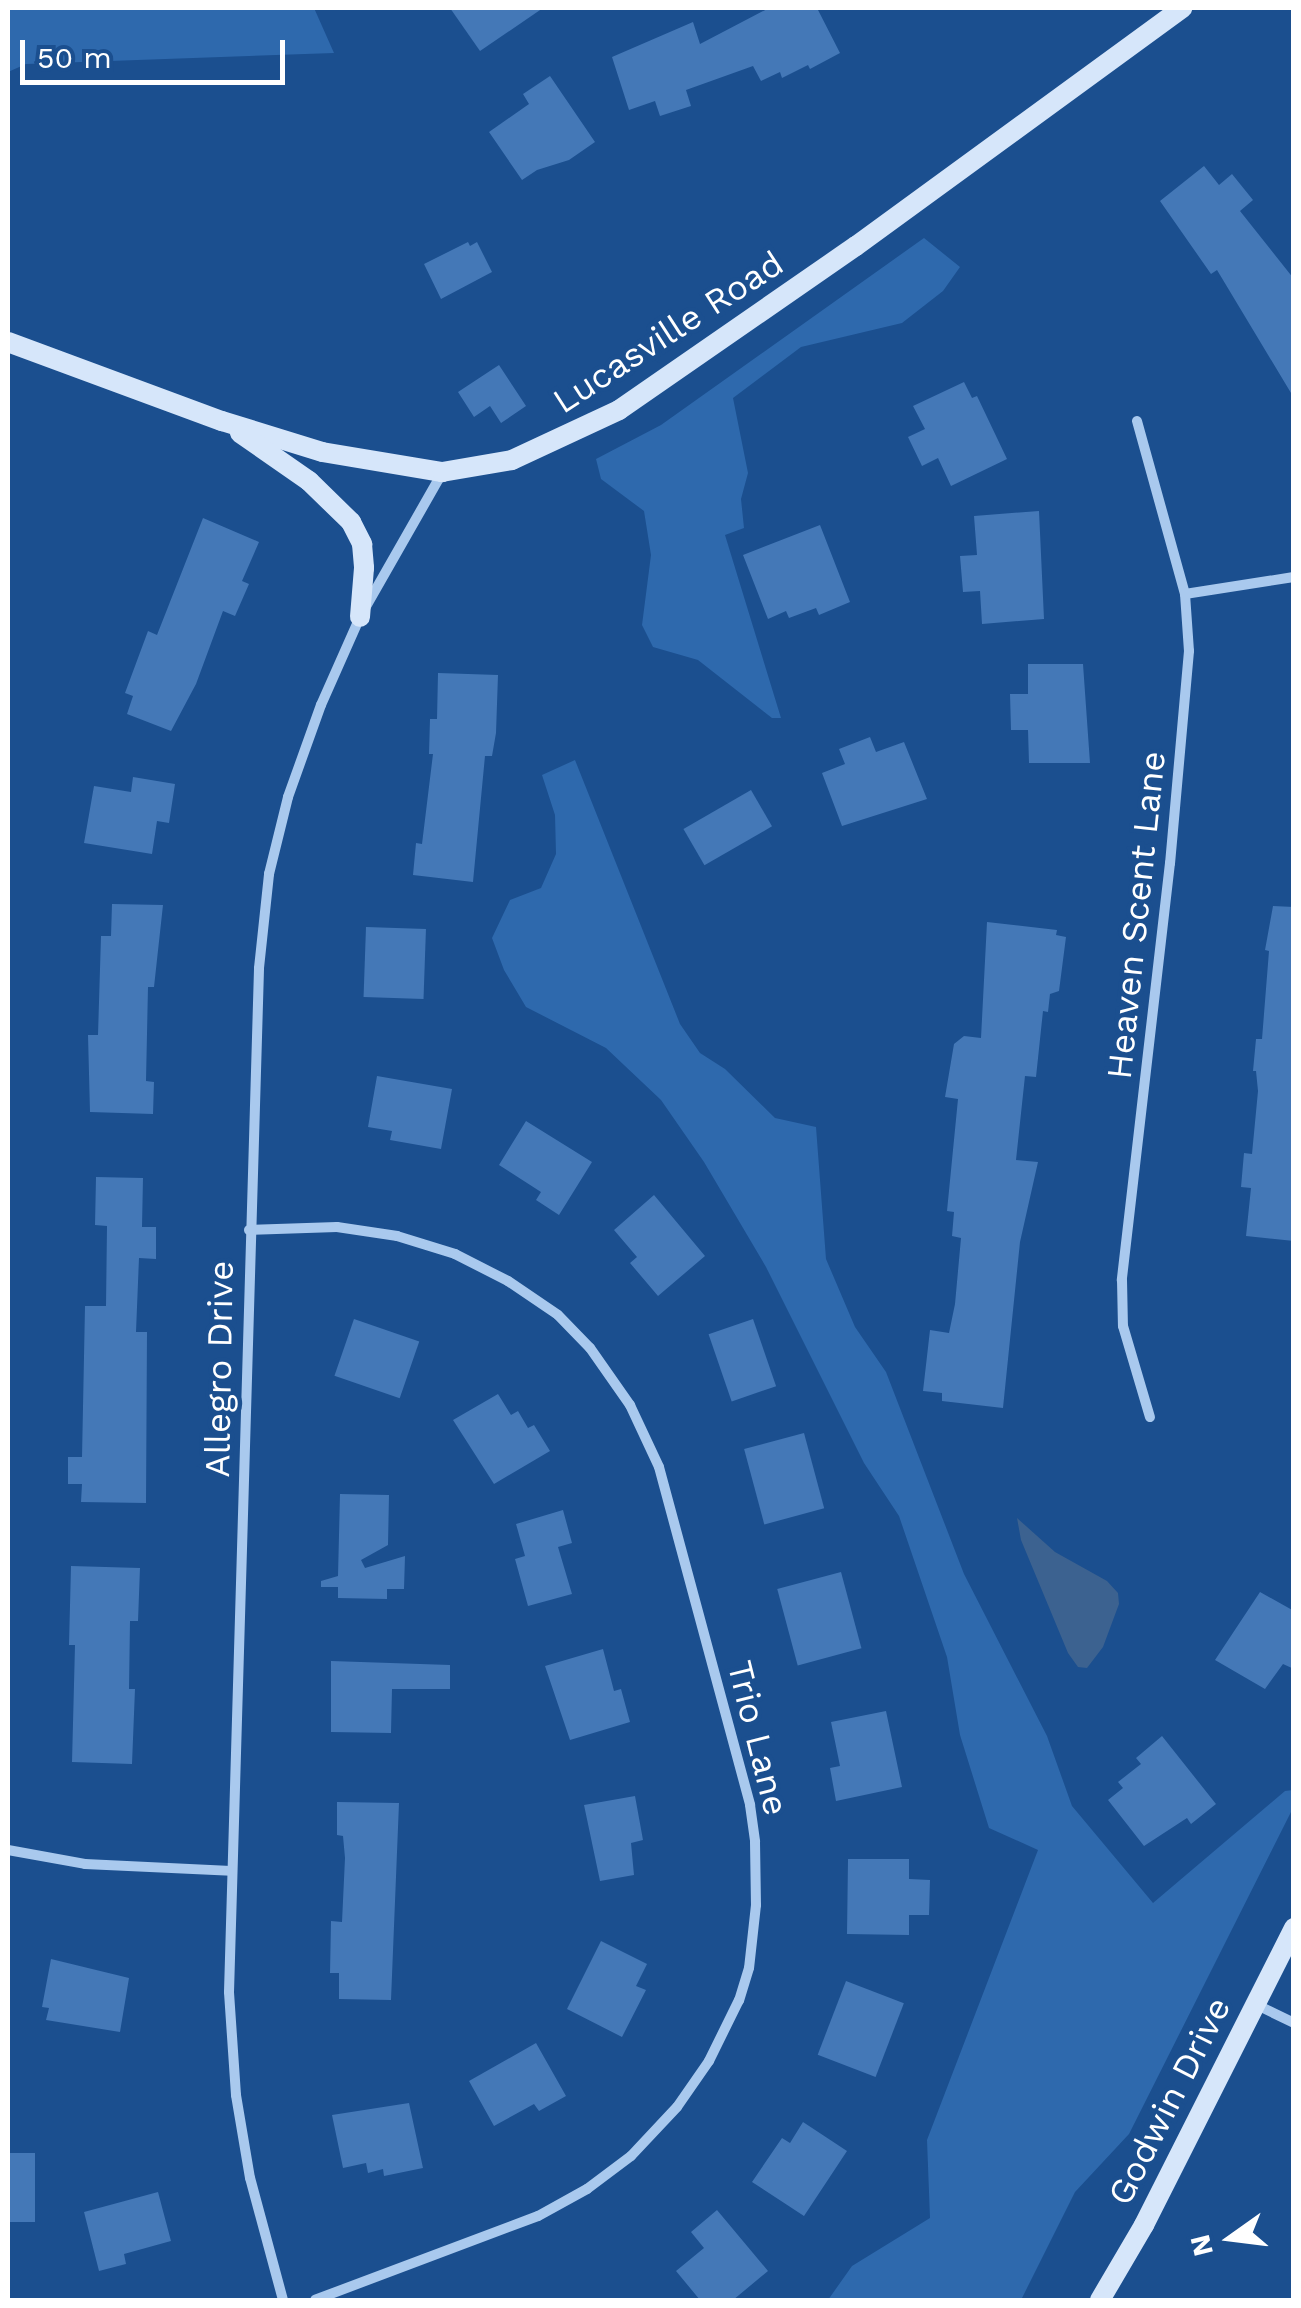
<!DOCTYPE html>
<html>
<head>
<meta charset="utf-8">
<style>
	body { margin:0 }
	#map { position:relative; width:1301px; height:2308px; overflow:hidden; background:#1b4f8f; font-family:"Work Sans",sans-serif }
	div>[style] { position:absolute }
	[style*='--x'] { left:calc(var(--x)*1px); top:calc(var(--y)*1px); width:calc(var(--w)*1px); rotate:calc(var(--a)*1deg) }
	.green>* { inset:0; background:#2e69ad }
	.water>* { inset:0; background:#3c6290 }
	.building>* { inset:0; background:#4478b7; transform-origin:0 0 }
	.street>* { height:10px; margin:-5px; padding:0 5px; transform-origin:5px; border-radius:5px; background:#a9c9ee }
	.secondary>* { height:20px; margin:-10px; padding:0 10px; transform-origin:10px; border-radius:10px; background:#d6e6fa }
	span { translate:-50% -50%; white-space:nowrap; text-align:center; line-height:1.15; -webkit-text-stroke:9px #1b4f8f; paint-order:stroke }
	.street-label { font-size:35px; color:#fff }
	.frame { position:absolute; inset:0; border:10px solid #fff; pointer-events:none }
	.north { position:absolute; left:1181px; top:2188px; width:100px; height:100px; -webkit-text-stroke:8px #1b4f8f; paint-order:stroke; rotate:256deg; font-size:28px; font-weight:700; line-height:40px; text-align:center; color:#fff }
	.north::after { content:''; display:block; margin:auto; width:35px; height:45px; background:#fff; clip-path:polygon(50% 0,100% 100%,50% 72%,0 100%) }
	.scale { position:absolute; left:20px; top:40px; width:265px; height:45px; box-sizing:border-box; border:5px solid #fff; border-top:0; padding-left:12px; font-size:30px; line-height:35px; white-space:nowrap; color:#fff; -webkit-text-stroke:8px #1b4f8f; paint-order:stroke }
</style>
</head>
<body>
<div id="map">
	<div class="green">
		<div style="clip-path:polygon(8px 8px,314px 8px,334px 53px,26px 64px,8px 72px)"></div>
		<div style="clip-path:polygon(924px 238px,960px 267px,943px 291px,902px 323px,801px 347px,733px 398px,748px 473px,741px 499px,744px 528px,725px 535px,781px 718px,772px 718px,698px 660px,653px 647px,642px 625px,651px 555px,644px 511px,601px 479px,596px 459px,661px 425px)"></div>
		<div style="clip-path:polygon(575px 760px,680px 1024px,700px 1053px,725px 1069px,775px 1118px,816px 1127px,826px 1259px,855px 1327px,886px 1372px,964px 1574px,1047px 1736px,1072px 1806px,1153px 1903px,1285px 1791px,1293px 1790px,1293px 1808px,1129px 2134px,1075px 2192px,1021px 2300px,828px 2300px,852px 2266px,930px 2218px,927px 2140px,1038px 1850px,989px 1828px,960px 1735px,947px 1657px,899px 1516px,864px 1463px,766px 1267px,704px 1162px,661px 1100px,606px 1048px,526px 1007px,504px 970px,492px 938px,510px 900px,541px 888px,556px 854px,555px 815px,542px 775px)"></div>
	</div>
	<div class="water">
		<div style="clip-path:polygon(1017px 1518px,1055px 1552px,1107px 1581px,1118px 1593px,1119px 1604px,1103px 1647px,1087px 1668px,1078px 1667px,1068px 1653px,1021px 1540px)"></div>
	</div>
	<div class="building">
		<div style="clip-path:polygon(450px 8px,543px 8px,480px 51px)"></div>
		<div style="clip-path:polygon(769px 8px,817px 8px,840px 53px,810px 69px,808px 65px,782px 78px,780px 72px,761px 81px,753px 66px,686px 90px,691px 106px,660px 116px,655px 101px,629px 110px,612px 57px,693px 22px,700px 44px)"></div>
		<div style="clip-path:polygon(550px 76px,595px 142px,569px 160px,537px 170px,522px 180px,489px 132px,529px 104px,523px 94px)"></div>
		<div style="clip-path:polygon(1204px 166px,1219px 185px,1232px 174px,1253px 200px,1240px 211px,1294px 279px,1294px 398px,1217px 270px,1211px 274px,1160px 201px)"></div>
		<div style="clip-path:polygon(468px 242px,470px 246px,477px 242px,492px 272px,441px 299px,424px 264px)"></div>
		<div style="clip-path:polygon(499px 365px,526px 406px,501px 423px,490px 406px,474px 417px,458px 392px)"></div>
		<div style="clip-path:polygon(964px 382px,972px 398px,977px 396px,1007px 459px,951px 486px,938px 458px,922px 466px,908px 437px,925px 429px,913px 406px)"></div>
		<div style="clip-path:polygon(1039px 511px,1044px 619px,982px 624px,980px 591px,963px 592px,960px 556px,977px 555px,974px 516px)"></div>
		<div style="clip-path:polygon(203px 518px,259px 542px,242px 581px,249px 584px,235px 616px,223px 611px,196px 684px,171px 731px,127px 714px,133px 696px,125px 693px,148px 631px,157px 635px)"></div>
		<div style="clip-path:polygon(820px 525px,850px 602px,819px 615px,816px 608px,789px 618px,786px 611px,768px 619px,743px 555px)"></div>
		<div style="clip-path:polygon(1028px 664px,1083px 664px,1090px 763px,1029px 763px,1028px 730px,1011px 730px,1010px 694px,1028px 694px)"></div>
		<div style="clip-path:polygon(438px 673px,498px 675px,496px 733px,492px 756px,485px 756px,473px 882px,413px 875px,416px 843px,422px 844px,433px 754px,429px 754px,430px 719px,437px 719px)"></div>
		<div style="clip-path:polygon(870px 737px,876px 752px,904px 742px,927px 799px,842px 826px,822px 773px,845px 764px,839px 749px)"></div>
		<div style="clip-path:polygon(133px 777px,175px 784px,169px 823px,157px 821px,152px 854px,84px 843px,94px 786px,131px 792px)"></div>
		<div style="left:751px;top:790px;width:42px;height:78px;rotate:60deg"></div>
		<div style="clip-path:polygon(112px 904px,163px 905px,154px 987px,148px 987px,146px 1081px,154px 1082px,153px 1114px,90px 1112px,88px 1035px,98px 1035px,101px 936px,111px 936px)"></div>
		<div style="clip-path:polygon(1273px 906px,1294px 907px,1294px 1241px,1246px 1236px,1251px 1188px,1241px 1187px,1244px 1153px,1252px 1154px,1258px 1091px,1256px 1071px,1253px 1071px,1256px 1039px,1262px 1039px,1269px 951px,1265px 950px)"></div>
		<div style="clip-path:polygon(987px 922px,1057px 930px,1056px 935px,1066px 937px,1059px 991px,1050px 994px,1048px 1012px,1043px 1011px,1036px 1077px,1025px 1076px,1016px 1160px,1038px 1162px,1020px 1242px,1003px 1408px,942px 1401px,942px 1393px,923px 1391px,930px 1330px,949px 1333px,955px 1304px,961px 1238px,952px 1236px,954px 1212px,947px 1211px,958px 1099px,945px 1097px,954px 1044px,964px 1036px,981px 1038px)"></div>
		<div style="left:366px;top:927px;width:60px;height:70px;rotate:2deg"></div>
		<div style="clip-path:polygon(377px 1076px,452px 1089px,441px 1149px,390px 1140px,392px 1131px,368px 1127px)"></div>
		<div style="clip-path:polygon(526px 1121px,592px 1162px,559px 1215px,536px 1200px,541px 1192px,499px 1165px)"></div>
		<div style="clip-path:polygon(96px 1177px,143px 1178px,142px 1227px,156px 1227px,156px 1259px,139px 1258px,136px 1332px,147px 1332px,146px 1503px,81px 1502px,82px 1484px,68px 1484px,68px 1457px,82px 1457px,85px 1306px,106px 1306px,107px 1226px,95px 1225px)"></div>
		<div style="clip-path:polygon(654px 1195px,705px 1256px,658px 1296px,630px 1263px,637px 1257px,614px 1230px)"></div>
		<div style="left:354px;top:1319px;width:69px;height:60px;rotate:19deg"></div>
		<div style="left:753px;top:1319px;width:71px;height:47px;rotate:71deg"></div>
		<div style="clip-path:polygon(498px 1394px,511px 1415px,518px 1411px,528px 1428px,534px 1425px,550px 1451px,494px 1484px,453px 1420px)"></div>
		<div style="left:804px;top:1433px;width:78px;height:62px;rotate:75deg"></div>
		<div style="clip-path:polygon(340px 1494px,389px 1495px,388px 1545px,361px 1560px,365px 1568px,405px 1556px,404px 1589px,387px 1589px,387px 1599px,338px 1598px,338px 1587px,321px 1587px,321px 1581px,338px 1576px)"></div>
		<div style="clip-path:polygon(563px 1510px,572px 1543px,558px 1547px,572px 1594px,528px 1606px,515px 1559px,525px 1556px,516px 1524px)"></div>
		<div style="clip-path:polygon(71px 1566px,140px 1568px,138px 1621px,130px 1621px,129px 1689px,135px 1689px,132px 1764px,72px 1762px,75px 1645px,69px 1645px)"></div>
		<div style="left:841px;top:1572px;width:79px;height:66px;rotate:75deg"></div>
		<div style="clip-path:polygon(1260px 1592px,1294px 1611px,1294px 1669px,1283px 1664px,1265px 1689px,1215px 1660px)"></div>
		<div style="clip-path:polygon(603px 1649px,614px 1691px,621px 1689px,630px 1722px,570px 1740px,545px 1666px)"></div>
		<div style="clip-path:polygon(331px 1661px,450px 1665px,450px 1689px,392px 1689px,391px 1733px,331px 1732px)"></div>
		<div style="clip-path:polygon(886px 1711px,902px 1787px,836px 1801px,830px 1768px,840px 1766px,831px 1722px)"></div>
		<div style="clip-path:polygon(1162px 1736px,1216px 1804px,1191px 1824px,1187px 1818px,1144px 1846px,1108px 1800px,1123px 1788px,1118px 1782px,1141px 1764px,1136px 1758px)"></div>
		<div style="clip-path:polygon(635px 1796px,643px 1840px,631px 1843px,634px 1875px,600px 1881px,584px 1805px)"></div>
		<div style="clip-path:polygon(337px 1802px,399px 1803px,391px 2000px,339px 1999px,339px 1973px,330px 1973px,331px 1921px,342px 1922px,345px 1858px,343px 1836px,337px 1835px)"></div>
		<div style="clip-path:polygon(848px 1859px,909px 1859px,909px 1879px,930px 1880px,929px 1915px,909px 1915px,909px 1935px,847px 1934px)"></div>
		<div style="clip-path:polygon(601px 1941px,647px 1964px,636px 1986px,646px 1990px,622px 2037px,567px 2009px)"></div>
		<div style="clip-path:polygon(51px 1959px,129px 1978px,120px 2032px,46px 2020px,49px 2008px,42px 2007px)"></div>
		<div style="left:846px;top:1981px;width:62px;height:79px;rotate:21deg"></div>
		<div style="clip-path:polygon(536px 2043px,566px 2096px,539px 2111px,534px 2104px,494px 2126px,469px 2081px)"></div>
		<div style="clip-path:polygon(409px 2103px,423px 2168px,384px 2176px,383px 2169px,368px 2173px,366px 2163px,343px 2168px,332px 2115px)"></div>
		<div style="clip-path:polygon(803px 2122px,847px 2151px,804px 2216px,752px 2182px,782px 2138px,790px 2143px)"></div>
		<div style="left:8px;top:2153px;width:27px;height:69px"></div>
		<div style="clip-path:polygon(158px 2192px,171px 2241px,124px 2254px,126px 2264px,99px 2271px,84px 2212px)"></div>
		<div style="clip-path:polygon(717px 2210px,768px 2271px,733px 2300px,700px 2300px,676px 2271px,704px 2248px,691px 2232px)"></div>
	</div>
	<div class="street">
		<div style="--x:1137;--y:421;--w:180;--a:74.5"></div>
		<div style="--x:1185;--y:594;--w:57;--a:86"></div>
		<div style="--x:1189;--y:651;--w:213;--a:95.1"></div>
		<div style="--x:1170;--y:863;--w:420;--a:96.6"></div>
		<div style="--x:1122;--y:1280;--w:46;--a:88.8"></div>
		<div style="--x:1123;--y:1326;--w:95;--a:73.5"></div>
		<div style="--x:1185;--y:594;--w:110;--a:-8.9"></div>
		<div style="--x:249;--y:1230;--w:88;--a:-2"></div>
		<div style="--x:337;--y:1227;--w:61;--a:8.5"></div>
		<div style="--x:397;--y:1236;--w:61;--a:17.2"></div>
		<div style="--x:455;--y:1254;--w:59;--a:27"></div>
		<div style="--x:508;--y:1281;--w:60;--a:34.2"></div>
		<div style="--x:558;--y:1315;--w:46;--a:45.9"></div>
		<div style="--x:590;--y:1348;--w:70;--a:54.9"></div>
		<div style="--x:630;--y:1405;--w:68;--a:64.9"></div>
		<div style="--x:659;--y:1467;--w:350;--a:74.9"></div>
		<div style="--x:750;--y:1805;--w:37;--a:82"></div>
		<div style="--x:755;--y:1842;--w:63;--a:89.1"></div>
		<div style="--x:756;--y:1905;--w:63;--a:96.3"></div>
		<div style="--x:749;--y:1968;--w:34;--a:107"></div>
		<div style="--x:739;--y:2000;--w:68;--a:116.2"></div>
		<div style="--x:709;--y:2061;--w:56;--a:124.8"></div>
		<div style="--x:677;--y:2107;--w:67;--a:133.2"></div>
		<div style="--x:631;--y:2156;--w:55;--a:143.1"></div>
		<div style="--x:587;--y:2189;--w:56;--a:151.1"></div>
		<div style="--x:538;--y:2216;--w:238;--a:159.4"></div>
		<div style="--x:8;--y:1850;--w:78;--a:10.3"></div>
		<div style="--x:85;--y:1864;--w:146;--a:2.7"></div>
		<div style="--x:1255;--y:2004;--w:43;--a:26"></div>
		<div style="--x:283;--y:2300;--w:126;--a:-105.1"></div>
		<div style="--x:250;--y:2178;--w:84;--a:-99.6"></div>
		<div style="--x:236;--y:2095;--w:103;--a:-93.9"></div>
		<div style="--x:229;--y:1992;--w:1024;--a:-88.32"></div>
		<div style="--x:259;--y:968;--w:95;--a:-83.9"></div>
		<div style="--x:269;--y:874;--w:79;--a:-76.1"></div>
		<div style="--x:288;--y:797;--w:98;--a:-70.3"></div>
		<div style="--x:321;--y:705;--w:96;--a:-66.1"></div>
		<div style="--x:360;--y:617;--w:166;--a:-60.3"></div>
	</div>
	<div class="secondary">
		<div style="--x:8;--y:342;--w:228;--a:20.3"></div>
		<div style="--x:222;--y:421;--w:105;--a:17.2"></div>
		<div style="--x:322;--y:452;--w:122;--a:9.5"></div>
		<div style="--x:442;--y:472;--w:71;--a:-9.7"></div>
		<div style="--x:512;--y:460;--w:118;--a:-25"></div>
		<div style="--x:619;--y:410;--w:288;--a:-34.7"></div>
		<div style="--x:856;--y:246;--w:404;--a:-36.1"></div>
		<div style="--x:240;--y:433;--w:84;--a:34.8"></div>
		<div style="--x:309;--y:481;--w:59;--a:44.3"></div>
		<div style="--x:351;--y:522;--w:25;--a:63"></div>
		<div style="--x:362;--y:544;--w:24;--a:85"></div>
		<div style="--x:364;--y:568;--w:49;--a:94.7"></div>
		<div style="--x:1100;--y:2300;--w:87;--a:-59.6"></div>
		<div style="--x:1144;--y:2225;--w:333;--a:-63.2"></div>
	</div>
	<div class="street-label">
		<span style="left:668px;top:332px;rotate:-33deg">Lucasville Road</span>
		<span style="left:1136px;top:915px;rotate:-84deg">Heaven Scent Lane</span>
		<span style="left:219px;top:1369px;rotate:-89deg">Allegro Drive</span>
		<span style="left:758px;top:1738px;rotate:76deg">Trio Lane</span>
		<span style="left:1169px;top:2101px;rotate:-63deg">Godwin Drive</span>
	</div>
	<div class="frame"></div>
	<div class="north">N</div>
	<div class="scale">50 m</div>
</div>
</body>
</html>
